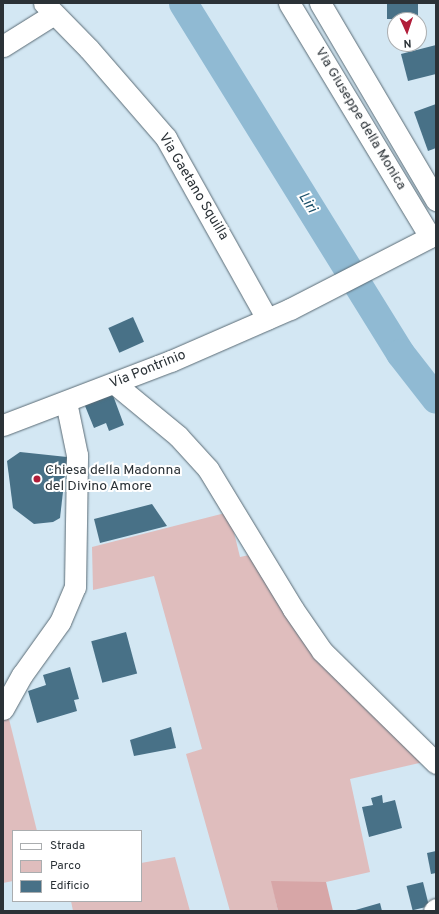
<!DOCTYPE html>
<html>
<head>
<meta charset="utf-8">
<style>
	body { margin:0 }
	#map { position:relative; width:439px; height:914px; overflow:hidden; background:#d3e7f3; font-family:Overpass,sans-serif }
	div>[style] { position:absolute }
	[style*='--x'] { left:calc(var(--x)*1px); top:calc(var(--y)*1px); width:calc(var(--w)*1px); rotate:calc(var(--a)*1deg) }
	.green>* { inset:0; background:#dfbdbd }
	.forest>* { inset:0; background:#d7a6a7 }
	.river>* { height:29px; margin:-14.5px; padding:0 14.5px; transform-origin:14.5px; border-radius:14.5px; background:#90bad3 }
	.building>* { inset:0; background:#487187; transform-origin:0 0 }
	.roads { filter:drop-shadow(0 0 1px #5a6b75) drop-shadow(0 0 1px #5a6b75) }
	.minor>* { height:21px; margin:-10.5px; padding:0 10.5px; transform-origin:10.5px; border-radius:10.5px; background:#fff }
	.dots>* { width:11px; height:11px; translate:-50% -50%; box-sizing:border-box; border:2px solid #fff; border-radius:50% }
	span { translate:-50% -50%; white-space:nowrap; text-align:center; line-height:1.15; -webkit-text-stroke:4px #fff; paint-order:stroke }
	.street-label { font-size:14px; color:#2b3237 }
	.poi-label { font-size:14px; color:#2b3237 }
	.left { translate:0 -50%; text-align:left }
	.water-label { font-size:15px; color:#1b506a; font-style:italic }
	.frame { position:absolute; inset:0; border:4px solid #2b3237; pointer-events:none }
	.legend { position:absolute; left:12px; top:830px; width:130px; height:72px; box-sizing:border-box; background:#fff; border:1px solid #aaadaf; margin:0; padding:5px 7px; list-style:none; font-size:12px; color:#2b3237 }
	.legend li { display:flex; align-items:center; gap:8px; height:20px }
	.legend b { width:20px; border:1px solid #aaadaf }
	.north { position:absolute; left:387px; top:12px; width:40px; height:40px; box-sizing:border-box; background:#fff; border:1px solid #aaadaf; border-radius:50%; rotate:177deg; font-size:11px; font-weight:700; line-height:16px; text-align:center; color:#2b3237 }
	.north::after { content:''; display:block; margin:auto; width:14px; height:18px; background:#b11e3a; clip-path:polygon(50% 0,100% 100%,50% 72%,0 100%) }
</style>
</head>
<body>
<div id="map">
	<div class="green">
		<div style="clip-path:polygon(229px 512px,240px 557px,254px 554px,428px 761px,350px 779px,370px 872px,326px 882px,272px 882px,278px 911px,230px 911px,186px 754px,202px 749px,154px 576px,93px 590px,92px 547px)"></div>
		<div style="clip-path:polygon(7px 711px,37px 831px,13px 831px,13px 881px,3px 883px,3px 719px)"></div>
		<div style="clip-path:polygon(175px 857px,190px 911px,73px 911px,71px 901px,141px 901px,141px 863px)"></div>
	</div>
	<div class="forest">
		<div style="clip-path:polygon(271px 881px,326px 882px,333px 911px,278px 911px)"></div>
	</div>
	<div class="river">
		<div style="--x:183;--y:3;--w:412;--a:58.2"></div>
		<div style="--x:400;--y:353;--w:58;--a:52"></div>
	</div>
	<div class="building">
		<div style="left:387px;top:3px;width:31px;height:16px"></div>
		<div style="clip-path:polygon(436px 45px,436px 74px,408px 81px,401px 54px)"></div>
		<div style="clip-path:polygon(436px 104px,436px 148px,428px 151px,414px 112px)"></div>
		<div style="left:133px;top:317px;width:27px;height:27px;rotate:66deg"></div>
		<div style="clip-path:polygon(111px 390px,124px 425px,109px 431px,106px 423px,94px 428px,83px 401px)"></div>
		<div style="clip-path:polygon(20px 452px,67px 457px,60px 518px,53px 522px,34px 524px,13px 508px,7px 461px)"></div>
		<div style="clip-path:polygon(152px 504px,167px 526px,100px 543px,94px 519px)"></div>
		<div style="left:126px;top:632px;width:43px;height:36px;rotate:75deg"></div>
		<div style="clip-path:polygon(70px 667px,79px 699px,74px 700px,77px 711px,37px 723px,28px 691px,46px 685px,43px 675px)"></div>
		<div style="clip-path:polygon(171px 727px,176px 748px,134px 756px,130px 740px)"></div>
		<div style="clip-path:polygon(382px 795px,383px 803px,395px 800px,402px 828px,369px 837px,362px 807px,373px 805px,371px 798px)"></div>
		<div style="clip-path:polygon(436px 851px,436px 873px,431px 874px,427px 853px)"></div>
		<div style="left:423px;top:882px;width:25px;height:17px;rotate:76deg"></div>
		<div style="clip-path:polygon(380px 903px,382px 911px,352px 911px)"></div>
	</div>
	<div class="roads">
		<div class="minor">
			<div style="--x:44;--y:3;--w:64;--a:45.6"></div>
			<div style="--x:89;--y:49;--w:118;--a:49.1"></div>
			<div style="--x:166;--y:138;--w:207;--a:60.8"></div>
			<div style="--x:289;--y:3;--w:273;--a:58.9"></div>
			<div style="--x:320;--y:3;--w:229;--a:59.5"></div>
			<div style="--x:3;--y:46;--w:60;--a:-32.1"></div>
			<div style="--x:115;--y:384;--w:82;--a:39.5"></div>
			<div style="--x:178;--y:436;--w:45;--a:47.7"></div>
			<div style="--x:208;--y:469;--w:164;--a:58.7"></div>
			<div style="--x:293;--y:609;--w:51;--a:55.4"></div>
			<div style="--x:322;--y:651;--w:160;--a:44.5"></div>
			<div style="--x:3;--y:425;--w:180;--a:-20.9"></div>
			<div style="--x:171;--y:361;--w:130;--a:-23.6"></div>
			<div style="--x:290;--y:309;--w:164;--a:-27.2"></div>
			<div style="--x:3;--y:709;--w:39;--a:-61"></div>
			<div style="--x:22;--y:675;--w:65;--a:-54.4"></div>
			<div style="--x:60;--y:622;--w:38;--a:-67"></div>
			<div style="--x:75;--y:587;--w:132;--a:-89.1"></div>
			<div style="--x:77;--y:455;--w:54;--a:-101.7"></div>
			<div style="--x:434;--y:911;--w:3;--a:-45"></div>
		</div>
	</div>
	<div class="dots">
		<div style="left:37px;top:479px;background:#b11e3a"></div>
	</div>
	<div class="street-label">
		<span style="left:360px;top:119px;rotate:59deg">Via Giuseppe della Monica</span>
		<span style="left:193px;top:187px;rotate:59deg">Via Gaetano Squilla</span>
		<span style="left:148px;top:370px;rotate:-22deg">Via Pontrinio</span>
	</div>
	<div class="poi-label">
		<span class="left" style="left:45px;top:479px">Chiesa della Madonna<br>del Divino Amore</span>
	</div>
	<div class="water-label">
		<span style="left:307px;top:203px;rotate:58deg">Liri</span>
	</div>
	<div class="frame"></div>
	<ul class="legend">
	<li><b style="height:5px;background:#fff"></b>Strada</li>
	<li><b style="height:11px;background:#dfbdbd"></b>Parco</li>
	<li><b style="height:11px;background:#487187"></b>Edificio</li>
	</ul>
	<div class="north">N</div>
</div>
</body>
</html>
